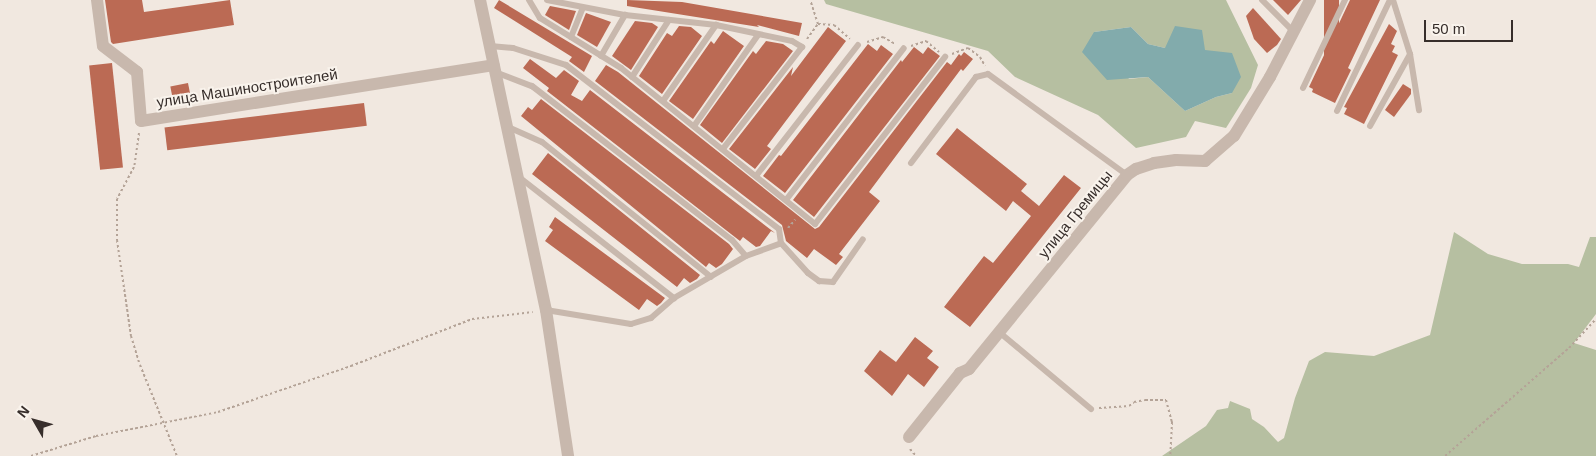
<!DOCTYPE html>
<html>
<head>
<meta charset="utf-8">
<style>
	body { margin:0 }
	#map { position:relative; width:1596px; height:456px; overflow:hidden; background:#f1e8e0; font-family:Helvetica,sans-serif }
	div>[style] { position:absolute }
	[style*='--x'] { left:calc(var(--x)*1px); top:calc(var(--y)*1px); width:calc(var(--w)*1px); rotate:calc(var(--a)*1deg) }
	.green>* { inset:0; background:#b6bfa1 }
	.water>* { inset:0; background:#82abac }
	.building>* { inset:0; background:#bb6a54; transform-origin:0 0 }
	.path>* { height:2px; margin-top:-1px; transform-origin:0; background:repeating-linear-gradient(90deg,#b4a397 0 2.5px,transparent 0 5px) }
	.lane>* { height:6px; margin:-3px; padding:0 3px; transform-origin:3px; border-radius:3px; background:#c8b8ad }
	.street>* { height:12px; margin:-6px; padding:0 6px; transform-origin:6px; border-radius:6px; background:#c8b8ad }
	span { translate:-50% -50%; white-space:nowrap; text-align:center; line-height:1.15; -webkit-text-stroke:4px #f9f3ec; paint-order:stroke }
	.street-label { font-size:15px; color:#372e2b }
	.north { position:absolute; left:10px; top:396px; width:50px; height:50px; -webkit-text-stroke:4px #f9f3ec; paint-order:stroke; rotate:308deg; font-size:14px; font-weight:700; line-height:20px; text-align:center; color:#372e2b }
	.north::after { content:''; display:block; margin:auto; width:18px; height:22px; background:#372e2b; clip-path:polygon(50% 0,100% 100%,50% 72%,0 100%) }
	.scale { position:absolute; left:1424px; top:20px; width:89px; height:22px; box-sizing:border-box; border:2px solid #372e2b; border-top:0; padding-left:6px; font-size:15px; line-height:18px; white-space:nowrap; color:#372e2b; -webkit-text-stroke:4px #f9f3ec; paint-order:stroke }
</style>
</head>
<body>
<div id="map">
	<div class="green">
		<div style="clip-path:polygon(evenodd,824px 0,1226px 0,1258px 65px,1251px 88px,1226px 128px,1195px 121px,1186px 137px,1136px 148px,1098px 115px,1015px 77px,988px 51px,826px 4px,824px 0,1131px 27px,1148px 44px,1165px 48px,1232px 93px,1216px 97px,1185px 111px,1148px 77px,1129px 79px,1094px 32px,1131px 27px)"></div>
		<div style="clip-path:polygon(1454px 232px,1488px 254px,1522px 264px,1568px 264px,1579px 267px,1590px 237px,1596px 237px,1596px 314px,1574px 343px,1596px 350px,1596px 456px,1162px 456px,1206px 426px,1217px 410px,1228px 408px,1230px 401px,1250px 409px,1252px 419px,1264px 427px,1278px 442px,1284px 438px,1295px 398px,1309px 361px,1325px 352px,1374px 356px,1430px 335px)"></div>
	</div>
	<div class="water">
		<div style="clip-path:polygon(1175px 26px,1202px 30px,1205px 50px,1232px 53px,1241px 77px,1232px 93px,1216px 97px,1185px 111px,1148px 77px,1107px 80px,1082px 52px,1094px 32px,1131px 27px,1148px 44px,1165px 48px)"></div>
	</div>
	<div class="building">
		<div style="clip-path:polygon(105px 0,142px 0,144px 12px,230px 0,234px 25px,113px 44px,111px 42px)"></div>
		<div style="clip-path:polygon(499px 0,592px 56px,584px 72px,569px 61px,572px 57px,494px 8px)"></div>
		<div style="clip-path:polygon(627px 0,682px 2px,802px 23px,799px 36px,757px 25px,759px 27px,627px 6px)"></div>
		<div style="clip-path:polygon(1273px 0,1301px 0,1288px 15px)"></div>
		<div style="left:1324px;top:0;width:15px;height:85px"></div>
		<div style="clip-path:polygon(1350px 0,1380px 0,1348px 68px,1351px 70px,1335px 103px,1312px 92px,1313px 89px,1309px 87px)"></div>
		<div style="clip-path:polygon(550px 6px,576px 11px,569px 30px,545px 15px)"></div>
		<div style="clip-path:polygon(1253px 8px,1281px 39px,1277px 45px,1267px 53px,1254px 39px,1246px 16px)"></div>
		<div style="clip-path:polygon(586px 13px,611px 22px,597px 47px,577px 35px)"></div>
		<div style="clip-path:polygon(635px 21px,652px 23px,658px 27px,631px 70px,612px 56px)"></div>
		<div style="clip-path:polygon(1389px 24px,1397px 31px,1391px 44px,1395px 46px,1392px 52px,1398px 55px,1364px 124px,1344px 114px,1347px 108px,1344px 107px)"></div>
		<div style="clip-path:polygon(679px 26px,691px 27px,702px 36px,662px 94px,639px 76px,667px 33px,672px 36px)"></div>
		<div style="clip-path:polygon(828px 27px,846px 41px,767px 146px,771px 149px,755px 169px,729px 149px,793px 67px,791px 76px)"></div>
		<div style="clip-path:polygon(723px 31px,744px 46px,693px 119px,669px 101px,711px 41px,714px 44px)"></div>
		<div style="clip-path:polygon(766px 41px,783px 44px,793px 51px,722px 143px,700px 125px,753px 51px,756px 54px)"></div>
		<div style="clip-path:polygon(868px 44px,877px 51px,881px 45px,893px 54px,785px 193px,763px 176px,779px 155px,781px 156px)"></div>
		<div style="clip-path:polygon(914px 47px,923px 54px,928px 47px,940px 56px,814px 217px,793px 200px,901px 60px,902px 62px)"></div>
		<div style="clip-path:polygon(964px 52px,973px 59px,963px 71px,961px 69px,869px 192px,880px 201px,839px 254px,843px 257px,836px 265px,814px 249px,807px 258px,786px 241px,782px 225px,595px 81px,606px 65px,618px 72px,815px 229px,819px 227px,947px 62px,951px 65px,959px 54px,961px 56px)"></div>
		<div style="clip-path:polygon(530px 59px,556px 78px,564px 70px,579px 81px,571px 95px,582px 101px,590px 90px,775px 233px,771px 231px,760px 246px,756px 247px,743px 237px,740px 241px,547px 91px,549px 88px,523px 68px)"></div>
		<div style="left:112px;top:63px;width:105px;height:23px;rotate:84deg"></div>
		<div style="left:188px;top:83px;width:10px;height:18px;rotate:79deg"></div>
		<div style="clip-path:polygon(1403px 84px,1411px 89px,1411px 94px,1394px 117px,1385px 110px)"></div>
		<div style="clip-path:polygon(541px 99px,729px 244px,733px 249px,722px 264px,716px 268px,709px 263px,706px 267px,521px 116px,528px 107px,532px 110px)"></div>
		<div style="left:364px;top:103px;width:23px;height:201px;rotate:83deg"></div>
		<div style="clip-path:polygon(957px 128px,1027px 184px,1021px 191px,1039px 206px,1064px 175px,1081px 188px,970px 327px,944px 307px,984px 256px,993px 263px,1031px 216px,1013px 201px,1006px 211px,936px 154px)"></div>
		<div style="clip-path:polygon(548px 153px,700px 275px,697px 279px,690px 283px,684px 278px,677px 287px,532px 174px)"></div>
		<div style="clip-path:polygon(555px 217px,665px 298px,661px 303px,657px 306px,647px 299px,639px 310px,545px 241px,553px 230px,549px 227px)"></div>
		<div style="clip-path:polygon(915px 337px,933px 351px,927px 358px,939px 367px,924px 387px,908px 374px,892px 396px,864px 371px,880px 350px,896px 362px)"></div>
	</div>
	<div class="path">
		<div style="--x:818;--y:24;--w:16;--a:4"></div>
		<div style="--x:834;--y:25;--w:21;--a:41"></div>
		<div style="--x:807;--y:39;--w:19;--a:-54"></div>
		<div style="--x:818;--y:24;--w:25;--a:-108"></div>
		<div style="--x:867;--y:42;--w:17;--a:-17"></div>
		<div style="--x:883;--y:37;--w:14;--a:30"></div>
		<div style="--x:911;--y:46;--w:16;--a:-18"></div>
		<div style="--x:926;--y:41;--w:17;--a:40"></div>
		<div style="--x:952;--y:54;--w:17;--a:-21"></div>
		<div style="--x:968;--y:48;--w:15;--a:37"></div>
		<div style="--x:980;--y:57;--w:10;--a:61"></div>
		<div style="--x:139;--y:133;--w:34;--a:98"></div>
		<div style="--x:134;--y:167;--w:36;--a:118"></div>
		<div style="--x:117;--y:199;--w:41;--a:90"></div>
		<div style="--x:117;--y:240;--w:97;--a:81.7"></div>
		<div style="--x:131;--y:336;--w:30;--a:73"></div>
		<div style="--x:140;--y:365;--w:98;--a:67.9"></div>
		<div style="--x:788;--y:228;--w:11;--a:-49"></div>
		<div style="--x:1099;--y:408;--w:30;--a:-4"></div>
		<div style="--x:1129;--y:406;--w:6;--a:-39"></div>
		<div style="--x:1134;--y:402;--w:11;--a:-10"></div>
		<div style="--x:1145;--y:400;--w:21;--a:0"></div>
		<div style="--x:1166;--y:400;--w:23;--a:75"></div>
		<div style="--x:1172;--y:422;--w:34;--a:93"></div>
		<div style="--x:910;--y:449;--w:9;--a:49"></div>
		<div style="--x:31;--y:456;--w:68;--a:-17.1"></div>
		<div style="--x:96;--y:436;--w:124;--a:-11.1"></div>
		<div style="--x:218;--y:412;--w:141;--a:-19.1"></div>
		<div style="--x:351;--y:366;--w:130;--a:-21.2"></div>
		<div style="--x:472;--y:319;--w:61;--a:-6.5"></div>
		<div style="--x:1445;--y:456;--w:164;--a:-41.1"></div>
		<div style="--x:1569;--y:348;--w:40;--a:-47"></div>
	</div>
	<div class="lane">
		<div style="--x:529;--y:0;--w:21;--a:59"></div>
		<div style="--x:540;--y:18;--w:95;--a:31.7"></div>
		<div style="--x:621;--y:68;--w:249;--a:38.8"></div>
		<div style="--x:815;--y:224;--w:212;--a:-52.1"></div>
		<div style="--x:547;--y:0;--w:79;--a:10.9"></div>
		<div style="--x:625;--y:15;--w:92;--a:6.3"></div>
		<div style="--x:716;--y:25;--w:78;--a:11.9"></div>
		<div style="--x:792;--y:41;--w:12;--a:31"></div>
		<div style="--x:802;--y:47;--w:129;--a:127.8"></div>
		<div style="--x:1262;--y:0;--w:45;--a:45"></div>
		<div style="--x:1393;--y:0;--w:57;--a:72.5"></div>
		<div style="--x:1410;--y:54;--w:57;--a:80.9"></div>
		<div style="--x:571;--y:37;--w:31;--a:-68"></div>
		<div style="--x:490;--y:46;--w:23;--a:5"></div>
		<div style="--x:513;--y:48;--w:56;--a:17.8"></div>
		<div style="--x:566;--y:65;--w:269;--a:37.6"></div>
		<div style="--x:779;--y:229;--w:14;--a:82"></div>
		<div style="--x:781;--y:243;--w:40;--a:48"></div>
		<div style="--x:808;--y:273;--w:14;--a:36"></div>
		<div style="--x:819;--y:281;--w:14;--a:4"></div>
		<div style="--x:833;--y:282;--w:52;--a:-55.1"></div>
		<div style="--x:601;--y:56;--w:48;--a:-59.7"></div>
		<div style="--x:495;--y:72;--w:40;--a:21"></div>
		<div style="--x:532;--y:86;--w:252;--a:37.6"></div>
		<div style="--x:732;--y:240;--w:21;--a:49"></div>
		<div style="--x:632;--y:77;--w:68;--a:-57"></div>
		<div style="--x:1303;--y:88;--w:98;--a:-64.5"></div>
		<div style="--x:663;--y:101;--w:93;--a:-55.1"></div>
		<div style="--x:1337;--y:111;--w:123;--a:-64.5"></div>
		<div style="--x:694;--y:126;--w:111;--a:-54.9"></div>
		<div style="--x:1370;--y:126;--w:82;--a:-60.9"></div>
		<div style="--x:508;--y:127;--w:37;--a:24"></div>
		<div style="--x:542;--y:142;--w:216;--a:38.6"></div>
		<div style="--x:911;--y:163;--w:108;--a:-52.9"></div>
		<div style="--x:976;--y:77;--w:12;--a:-14"></div>
		<div style="--x:988;--y:74;--w:172;--a:36"></div>
		<div style="--x:756;--y:176;--w:166;--a:-52.1"></div>
		<div style="--x:519;--y:177;--w:197;--a:38"></div>
		<div style="--x:786;--y:200;--w:192;--a:-52.2"></div>
		<div style="--x:546;--y:310;--w:86;--a:9.4"></div>
		<div style="--x:631;--y:324;--w:21;--a:-17"></div>
		<div style="--x:651;--y:318;--w:30;--a:-41"></div>
		<div style="--x:674;--y:298;--w:83;--a:-30.3"></div>
		<div style="--x:746;--y:256;--w:37;--a:-20"></div>
		<div style="--x:999;--y:332;--w:120;--a:39.9"></div>
	</div>
	<div class="street">
		<div style="--x:97;--y:0;--w:46;--a:82.6"></div>
		<div style="--x:103;--y:46;--w:43;--a:37.4"></div>
		<div style="--x:137;--y:72;--w:49;--a:85.3"></div>
		<div style="--x:141;--y:121;--w:357;--a:-9"></div>
		<div style="--x:480;--y:0;--w:317;--a:78"></div>
		<div style="--x:546;--y:310;--w:148;--a:81.4"></div>
		<div style="--x:909;--y:437;--w:82;--a:-51.4"></div>
		<div style="--x:960;--y:373;--w:10;--a:-24"></div>
		<div style="--x:969;--y:369;--w:250;--a:-50.8"></div>
		<div style="--x:1127;--y:175;--w:11;--a:-34"></div>
		<div style="--x:1136;--y:169;--w:19;--a:-18"></div>
		<div style="--x:1154;--y:163;--w:22;--a:-8"></div>
		<div style="--x:1176;--y:160;--w:29;--a:2"></div>
		<div style="--x:1205;--y:161;--w:38;--a:-41"></div>
		<div style="--x:1234;--y:136;--w:69;--a:-58.6"></div>
		<div style="--x:1270;--y:77;--w:87;--a:-62.5"></div>
	</div>
	<div class="street-label">
		<span style="left:247px;top:88px;rotate:-9deg">улица Машиностроителей</span>
		<span style="left:1075px;top:214px;rotate:-51deg">улица Гремицы</span>
	</div>
	<div class="north">N</div>
	<div class="scale">50 m</div>
</div>
</body>
</html>
